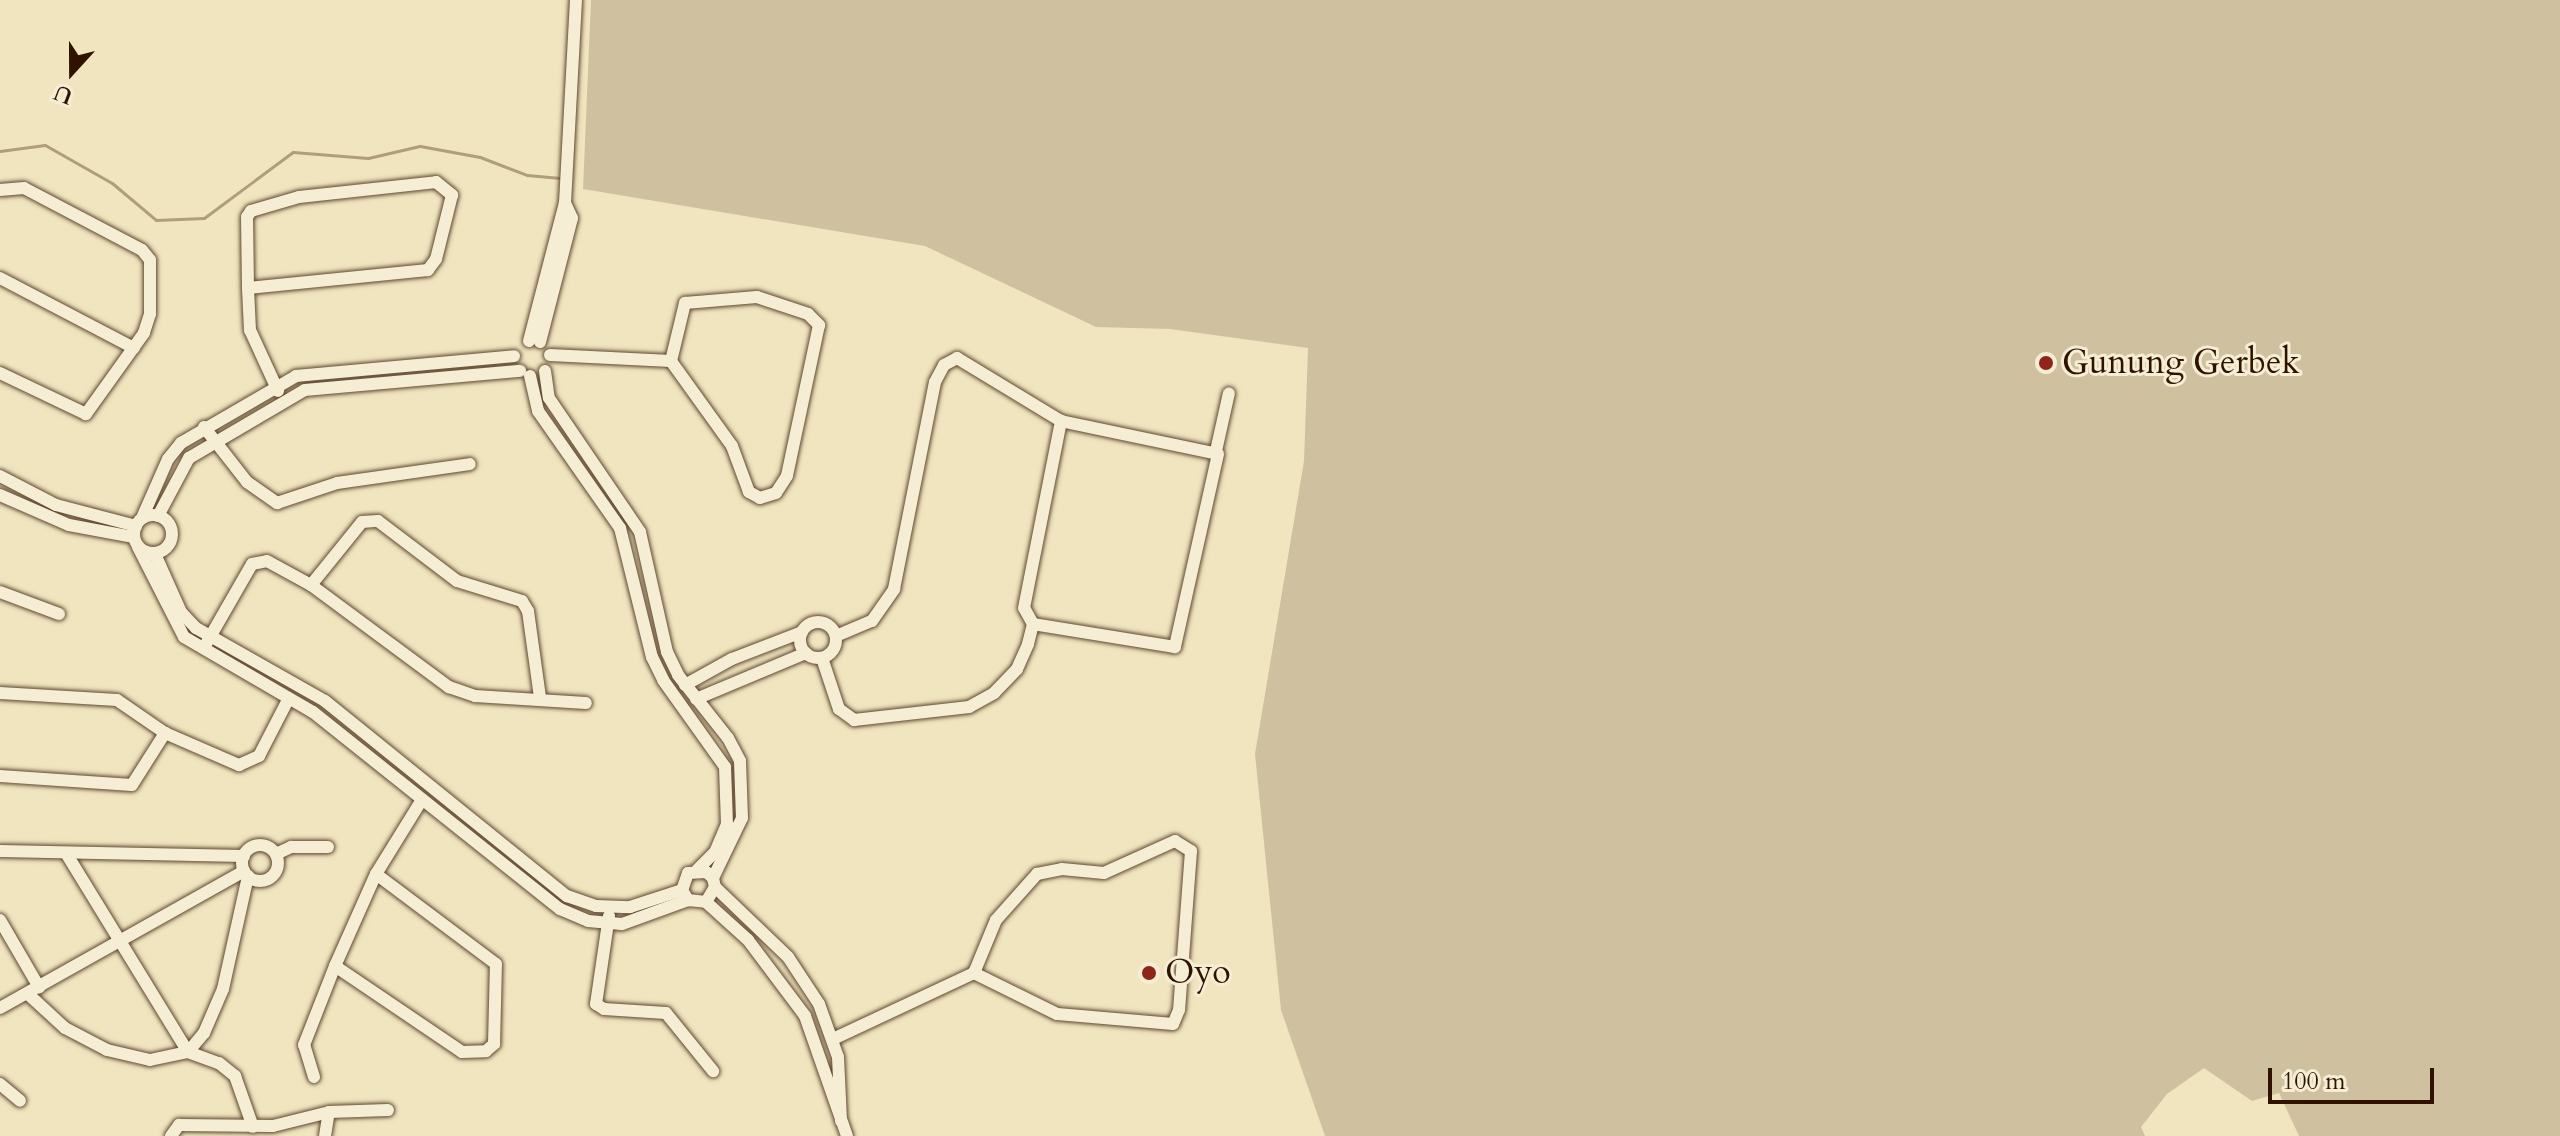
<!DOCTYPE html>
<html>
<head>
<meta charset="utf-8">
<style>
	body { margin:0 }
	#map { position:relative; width:2560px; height:1136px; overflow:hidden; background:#f0e5bf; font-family:Cardo,serif }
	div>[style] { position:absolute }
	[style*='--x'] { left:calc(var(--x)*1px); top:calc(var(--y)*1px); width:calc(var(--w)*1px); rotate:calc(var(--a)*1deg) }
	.green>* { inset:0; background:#cfc19f }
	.stream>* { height:3px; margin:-1.5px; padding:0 1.5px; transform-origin:1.5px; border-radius:1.5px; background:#af9d7e }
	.roads { filter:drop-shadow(0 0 2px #604730) drop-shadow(0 0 2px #604730) }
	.minor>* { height:12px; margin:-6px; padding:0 6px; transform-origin:6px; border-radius:6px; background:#f5eed5 }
	.minor>.ring { margin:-6px; padding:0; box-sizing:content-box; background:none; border:12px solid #f5eed5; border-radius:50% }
	.dots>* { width:22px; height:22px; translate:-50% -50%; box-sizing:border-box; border:4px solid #f5eed5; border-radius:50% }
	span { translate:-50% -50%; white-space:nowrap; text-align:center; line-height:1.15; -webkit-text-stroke:6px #f5eed5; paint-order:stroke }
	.poi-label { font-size:34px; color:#301200 }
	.left { translate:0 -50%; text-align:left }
	.north { position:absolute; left:32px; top:32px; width:80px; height:80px; -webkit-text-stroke:6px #f5eed5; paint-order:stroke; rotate:201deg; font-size:22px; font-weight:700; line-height:32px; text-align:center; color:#301200 }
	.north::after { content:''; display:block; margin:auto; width:28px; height:36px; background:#301200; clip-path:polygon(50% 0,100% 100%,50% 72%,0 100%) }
	.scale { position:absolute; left:2268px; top:1068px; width:166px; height:36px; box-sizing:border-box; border:4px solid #301200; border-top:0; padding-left:10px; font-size:24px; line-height:28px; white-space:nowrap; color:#301200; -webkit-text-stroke:6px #f5eed5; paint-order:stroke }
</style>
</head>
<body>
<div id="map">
	<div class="green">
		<div style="clip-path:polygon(591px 0,2560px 0,2560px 1136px,2299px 1136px,2279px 1093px,2252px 1101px,2204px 1068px,2167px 1094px,2141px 1127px,2145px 1136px,1325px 1136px,1281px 1010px,1255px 754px,1304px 461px,1308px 348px,1170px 329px,1096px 327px,925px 246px,583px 189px)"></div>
	</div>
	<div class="stream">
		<div style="--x:0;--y:151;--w:45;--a:-7.6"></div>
		<div style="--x:45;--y:145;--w:77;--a:29.6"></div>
		<div style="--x:112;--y:183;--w:57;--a:40.1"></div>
		<div style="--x:156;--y:220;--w:48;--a:-2.4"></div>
		<div style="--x:204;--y:218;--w:111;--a:-36.6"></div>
		<div style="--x:293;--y:152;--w:75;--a:4.6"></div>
		<div style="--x:368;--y:158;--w:53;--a:-13"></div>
		<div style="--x:420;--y:146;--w:61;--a:10.4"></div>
		<div style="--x:480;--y:157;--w:50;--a:21"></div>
		<div style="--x:527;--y:175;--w:36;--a:5"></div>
	</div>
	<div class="roads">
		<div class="minor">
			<div style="--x:436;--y:182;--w:21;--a:39"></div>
			<div style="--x:452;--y:195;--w:66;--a:104"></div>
			<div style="--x:436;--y:259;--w:14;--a:126"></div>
			<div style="--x:428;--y:270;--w:181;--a:174.3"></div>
			<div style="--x:248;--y:288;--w:71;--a:-90.8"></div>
			<div style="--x:247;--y:217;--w:7;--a:-56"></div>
			<div style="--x:251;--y:211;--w:50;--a:-16.3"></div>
			<div style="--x:299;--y:197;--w:138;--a:-6.2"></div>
			<div style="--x:0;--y:190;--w:24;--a:-5"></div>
			<div style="--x:24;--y:188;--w:133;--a:27.7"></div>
			<div style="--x:142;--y:250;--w:13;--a:51"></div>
			<div style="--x:150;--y:260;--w:54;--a:90"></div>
			<div style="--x:150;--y:314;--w:20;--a:108"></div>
			<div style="--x:144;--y:333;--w:100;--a:125.6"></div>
			<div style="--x:86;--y:414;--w:95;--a:-154.5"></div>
			<div style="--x:0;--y:278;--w:151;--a:27.6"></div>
			<div style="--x:248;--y:288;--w:42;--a:87.3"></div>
			<div style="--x:250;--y:330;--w:67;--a:65.3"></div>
			<div style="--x:757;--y:297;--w:54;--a:18.4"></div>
			<div style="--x:808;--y:314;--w:16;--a:45"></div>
			<div style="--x:819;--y:325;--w:154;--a:102"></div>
			<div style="--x:787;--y:476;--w:20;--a:123"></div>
			<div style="--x:776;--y:493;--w:17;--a:163"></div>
			<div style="--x:760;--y:498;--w:13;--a:-151"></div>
			<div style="--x:749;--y:492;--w:49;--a:-110.3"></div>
			<div style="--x:732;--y:446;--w:105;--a:-125.7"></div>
			<div style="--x:671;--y:361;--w:60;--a:-76.4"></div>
			<div style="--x:685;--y:303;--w:72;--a:-4.8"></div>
			<div style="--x:529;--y:341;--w:143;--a:-75.4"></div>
			<div style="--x:565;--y:203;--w:203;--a:-86.9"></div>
			<div style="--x:540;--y:342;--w:128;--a:-75.5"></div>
			<div style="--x:572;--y:218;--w:17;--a:-115"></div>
			<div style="--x:550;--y:355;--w:121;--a:2.8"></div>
			<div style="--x:545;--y:371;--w:27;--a:82"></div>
			<div style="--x:549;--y:398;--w:162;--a:55.8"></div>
			<div style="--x:640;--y:532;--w:123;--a:77.3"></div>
			<div style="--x:667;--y:652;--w:25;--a:64"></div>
			<div style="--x:678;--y:675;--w:80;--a:51.6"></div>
			<div style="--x:728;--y:738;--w:26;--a:62"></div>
			<div style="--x:740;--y:761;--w:57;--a:88"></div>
			<div style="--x:742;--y:818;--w:67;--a:115.8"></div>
			<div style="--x:530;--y:376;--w:36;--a:77"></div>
			<div style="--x:538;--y:411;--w:143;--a:55"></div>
			<div style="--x:620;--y:528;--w:133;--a:76.1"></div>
			<div style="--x:652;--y:657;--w:25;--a:64"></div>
			<div style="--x:663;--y:680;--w:107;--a:54.5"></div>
			<div style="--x:725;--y:767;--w:57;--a:88"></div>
			<div style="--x:727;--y:824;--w:30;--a:113"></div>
			<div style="--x:715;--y:852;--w:25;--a:135"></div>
			<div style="--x:204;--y:427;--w:70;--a:52"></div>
			<div style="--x:247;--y:482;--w:37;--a:35"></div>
			<div style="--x:277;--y:503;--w:63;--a:-18.4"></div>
			<div style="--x:337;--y:483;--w:134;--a:-8.1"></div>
			<div style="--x:1216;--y:451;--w:59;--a:-77.4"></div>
			<div style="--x:0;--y:476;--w:63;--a:27.4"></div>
			<div style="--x:56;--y:505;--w:83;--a:14.7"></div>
			<div style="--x:0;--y:495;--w:75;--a:23.5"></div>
			<div style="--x:69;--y:525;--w:66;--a:10.5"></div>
			<div class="ring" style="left:134px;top:515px;width:26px;height:26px"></div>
			<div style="--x:158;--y:516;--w:66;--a:-61.9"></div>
			<div style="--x:189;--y:458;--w:134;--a:-30.4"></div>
			<div style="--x:305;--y:390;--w:216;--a:-5.1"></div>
			<div style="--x:142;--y:518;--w:64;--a:-66.2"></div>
			<div style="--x:168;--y:459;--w:21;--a:-51"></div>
			<div style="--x:181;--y:443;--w:133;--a:-30.2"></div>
			<div style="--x:296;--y:376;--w:219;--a:-5.2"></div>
			<div style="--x:138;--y:547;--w:101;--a:62.9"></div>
			<div style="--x:184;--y:637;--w:149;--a:30.2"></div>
			<div style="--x:313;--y:712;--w:316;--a:38.6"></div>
			<div style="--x:560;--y:909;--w:30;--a:23"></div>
			<div style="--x:588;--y:921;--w:34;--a:5"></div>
			<div style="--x:622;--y:924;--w:70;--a:-20"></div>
			<div style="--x:155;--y:554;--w:64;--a:65.9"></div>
			<div style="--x:181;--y:612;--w:22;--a:47"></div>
			<div style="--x:196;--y:628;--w:148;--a:29.5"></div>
			<div style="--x:325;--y:701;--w:311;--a:38.9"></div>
			<div style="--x:567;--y:896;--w:31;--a:19"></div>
			<div style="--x:596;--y:906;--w:34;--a:2"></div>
			<div style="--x:630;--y:907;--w:55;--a:-18.1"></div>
			<div style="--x:311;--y:585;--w:81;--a:-51"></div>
			<div style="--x:362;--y:522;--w:16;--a:-4"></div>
			<div style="--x:378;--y:521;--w:99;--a:37.2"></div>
			<div style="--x:457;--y:581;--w:68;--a:17.1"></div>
			<div style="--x:522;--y:601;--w:12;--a:59"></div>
			<div style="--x:528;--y:611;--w:88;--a:82.1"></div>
			<div style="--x:0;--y:592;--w:63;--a:20.4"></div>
			<div class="ring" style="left:800px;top:622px;width:24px;height:24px"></div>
			<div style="--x:836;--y:636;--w:39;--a:-23"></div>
			<div style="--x:872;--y:621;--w:39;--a:-55"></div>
			<div style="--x:894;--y:589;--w:211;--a:-78.8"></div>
			<div style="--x:935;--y:382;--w:19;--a:-62"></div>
			<div style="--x:944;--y:365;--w:15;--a:-28"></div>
			<div style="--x:957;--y:358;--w:122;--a:31.2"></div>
			<div style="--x:1061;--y:421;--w:160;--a:11.9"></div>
			<div style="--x:1218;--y:454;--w:198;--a:102.6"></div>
			<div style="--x:1175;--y:647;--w:144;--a:-170.8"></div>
			<div style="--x:206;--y:644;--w:92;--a:-60.1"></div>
			<div style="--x:252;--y:564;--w:15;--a:-11"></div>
			<div style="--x:267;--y:561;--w:50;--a:28.6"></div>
			<div style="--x:311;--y:585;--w:172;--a:36.5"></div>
			<div style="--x:449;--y:687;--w:28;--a:19"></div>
			<div style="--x:475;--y:696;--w:111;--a:3.6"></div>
			<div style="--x:822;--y:658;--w:54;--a:71.6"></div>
			<div style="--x:839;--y:709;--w:19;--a:36"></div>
			<div style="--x:854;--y:720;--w:116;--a:-6.4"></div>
			<div style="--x:969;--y:707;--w:29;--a:-29"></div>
			<div style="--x:994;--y:693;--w:33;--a:-46"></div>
			<div style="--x:1017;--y:669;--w:27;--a:-66"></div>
			<div style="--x:1028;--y:644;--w:21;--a:-76"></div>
			<div style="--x:1033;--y:624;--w:18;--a:-119"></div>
			<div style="--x:1024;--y:608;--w:191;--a:-78.8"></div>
			<div style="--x:685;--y:685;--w:54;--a:-29"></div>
			<div style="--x:732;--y:659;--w:75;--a:-21.1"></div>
			<div style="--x:0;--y:693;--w:117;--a:3.4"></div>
			<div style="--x:117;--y:700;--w:58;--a:34.5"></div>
			<div style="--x:165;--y:733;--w:81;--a:23.4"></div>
			<div style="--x:239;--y:765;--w:22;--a:-24"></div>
			<div style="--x:259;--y:756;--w:65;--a:-62.7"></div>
			<div style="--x:696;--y:699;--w:119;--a:-22.7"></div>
			<div style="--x:0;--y:776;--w:132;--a:3.9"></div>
			<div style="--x:132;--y:785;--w:62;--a:-57.6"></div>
			<div class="ring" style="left:242px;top:845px;width:24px;height:24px"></div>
			<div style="--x:0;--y:851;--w:244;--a:1.2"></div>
			<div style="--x:66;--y:853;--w:233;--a:58.5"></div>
			<div style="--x:188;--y:1052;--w:33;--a:20"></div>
			<div style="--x:219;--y:1063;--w:21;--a:39"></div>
			<div style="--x:235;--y:1076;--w:54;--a:70.6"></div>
			<div style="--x:276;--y:854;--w:17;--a:-25"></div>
			<div style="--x:291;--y:847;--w:37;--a:0"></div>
			<div style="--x:715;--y:887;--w:101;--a:43.8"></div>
			<div style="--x:788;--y:957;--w:56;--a:56.6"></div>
			<div style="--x:819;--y:1004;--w:56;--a:70.3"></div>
			<div style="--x:838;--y:1057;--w:64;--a:87.3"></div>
			<div style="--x:706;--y:902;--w:17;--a:-59"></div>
			<div style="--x:715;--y:887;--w:9;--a:-103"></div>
			<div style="--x:713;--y:878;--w:9;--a:-139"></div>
			<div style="--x:706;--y:872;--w:18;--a:177"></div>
			<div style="--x:688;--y:873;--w:18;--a:109"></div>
			<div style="--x:682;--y:890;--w:12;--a:59"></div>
			<div style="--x:688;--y:900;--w:18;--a:6"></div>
			<div style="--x:706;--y:902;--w:57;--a:42.1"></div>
			<div style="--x:748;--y:940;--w:95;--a:53.1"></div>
			<div style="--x:805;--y:1016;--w:127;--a:70.7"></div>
			<div style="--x:609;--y:916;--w:89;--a:98.4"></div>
			<div style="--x:596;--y:1004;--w:9;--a:32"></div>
			<div style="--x:604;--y:1009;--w:62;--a:3.7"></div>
			<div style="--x:666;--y:1013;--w:75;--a:51"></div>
			<div style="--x:0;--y:920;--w:78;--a:59.8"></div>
			<div style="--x:335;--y:966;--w:153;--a:34.1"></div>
			<div style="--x:462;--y:1052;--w:24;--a:-2"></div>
			<div style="--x:486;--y:1051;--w:11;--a:-41"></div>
			<div style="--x:494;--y:1044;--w:80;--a:-88.6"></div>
			<div style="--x:496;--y:964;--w:150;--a:-143.1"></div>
			<div style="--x:28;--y:994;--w:50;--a:42.6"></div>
			<div style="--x:65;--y:1028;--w:47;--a:27.6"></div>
			<div style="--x:107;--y:1050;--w:44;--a:13.1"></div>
			<div style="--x:150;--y:1060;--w:39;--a:-12"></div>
			<div style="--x:188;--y:1052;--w:25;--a:-50"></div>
			<div style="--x:204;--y:1033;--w:48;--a:-66.6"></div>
			<div style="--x:223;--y:989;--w:116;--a:-77.5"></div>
			<div style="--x:0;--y:1008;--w:280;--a:-29.3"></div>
			<div style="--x:833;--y:1039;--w:156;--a:-25.1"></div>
			<div style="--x:974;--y:973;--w:57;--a:-67.5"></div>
			<div style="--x:996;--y:920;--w:62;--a:-48.3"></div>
			<div style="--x:1037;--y:874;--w:25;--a:-11"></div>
			<div style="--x:1062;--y:869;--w:42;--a:5.4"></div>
			<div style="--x:1104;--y:873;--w:78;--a:-24.3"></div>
			<div style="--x:1175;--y:841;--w:19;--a:32"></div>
			<div style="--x:1191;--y:851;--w:159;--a:94.3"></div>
			<div style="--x:1179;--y:1010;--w:15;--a:113"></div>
			<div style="--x:1173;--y:1024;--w:116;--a:-175.1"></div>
			<div style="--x:1057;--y:1014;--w:93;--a:-153.7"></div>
			<div style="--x:314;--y:1077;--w:34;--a:-107"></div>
			<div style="--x:304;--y:1045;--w:85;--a:-68.6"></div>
			<div style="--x:335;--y:966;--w:101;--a:-66"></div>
			<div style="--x:376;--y:874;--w:86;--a:-58.3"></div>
			<div style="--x:0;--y:1084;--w:26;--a:40"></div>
			<div style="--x:171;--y:1136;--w:14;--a:-54"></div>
			<div style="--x:179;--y:1125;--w:94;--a:0.6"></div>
			<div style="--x:273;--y:1126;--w:58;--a:-14"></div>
			<div style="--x:329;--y:1112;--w:59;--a:-1.9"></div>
			<div style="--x:325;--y:1136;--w:24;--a:-81"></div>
		</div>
	</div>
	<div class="dots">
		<div style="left:2046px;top:363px;background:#8f2418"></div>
		<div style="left:1149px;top:973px;background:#8f2418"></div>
	</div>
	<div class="poi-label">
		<span class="left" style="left:2062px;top:363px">Gunung Gerbek</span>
		<span class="left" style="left:1165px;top:973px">Oyo</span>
	</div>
	<div class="north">U</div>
	<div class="scale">100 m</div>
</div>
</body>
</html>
